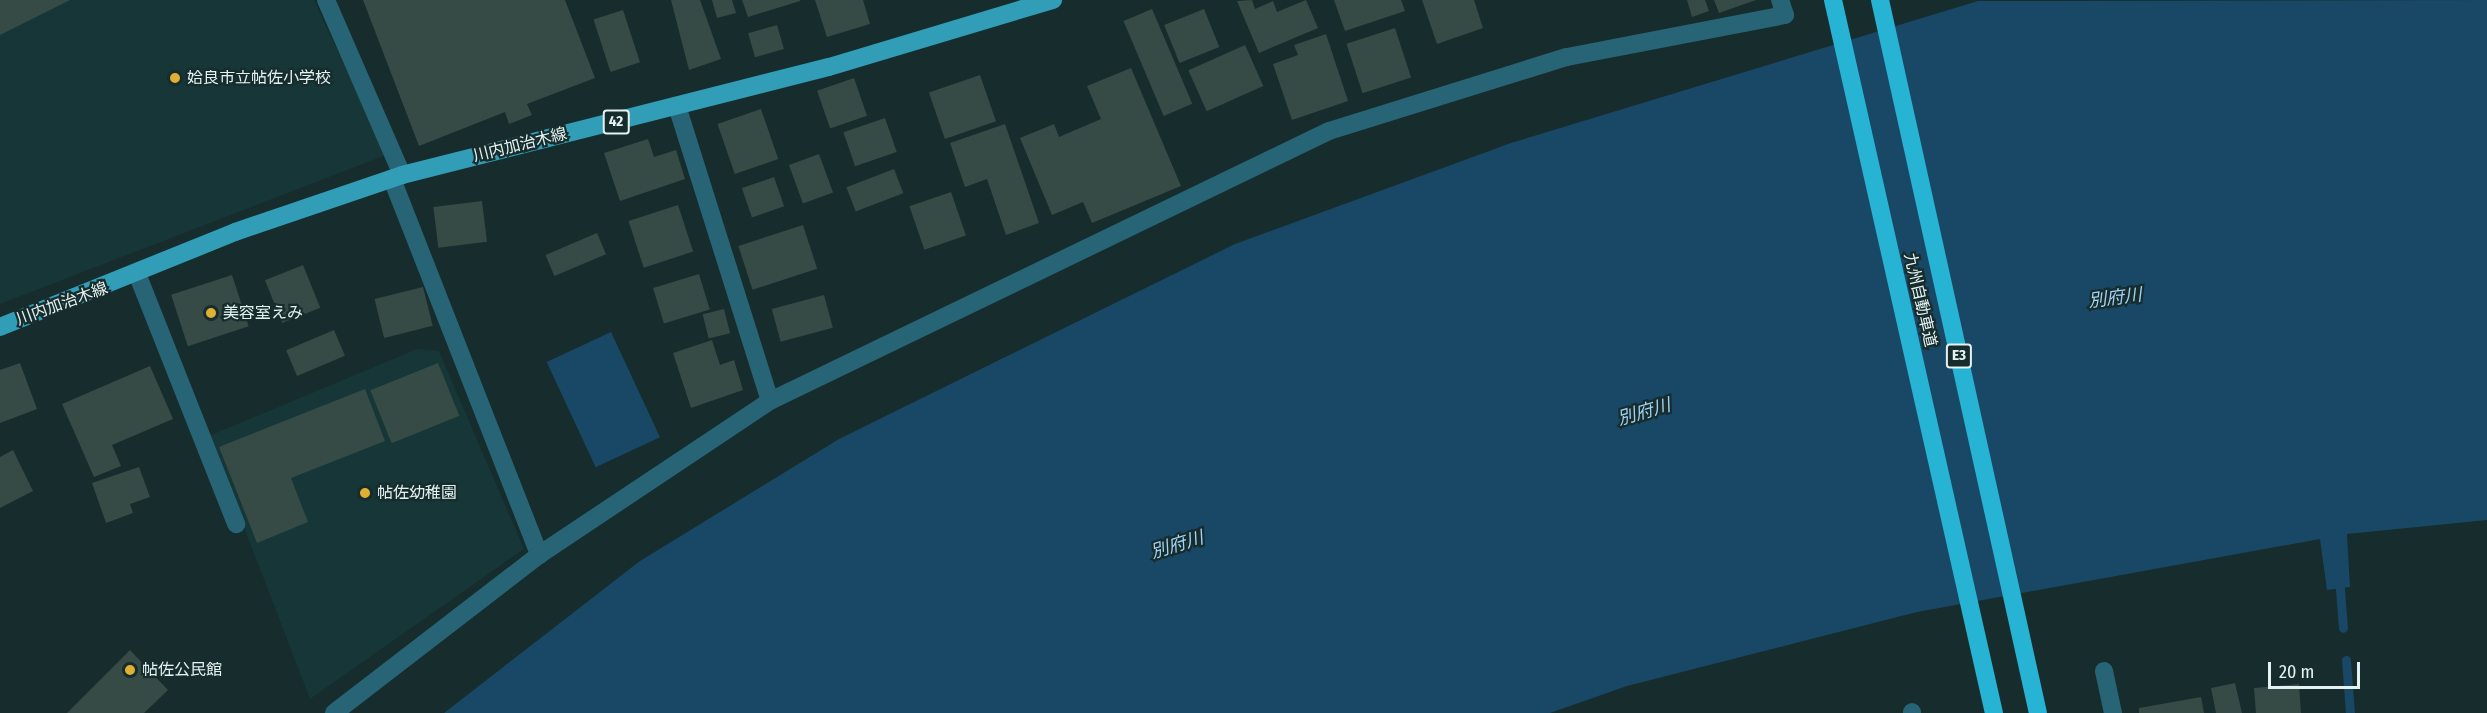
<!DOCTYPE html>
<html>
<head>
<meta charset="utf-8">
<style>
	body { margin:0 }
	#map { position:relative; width:2487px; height:713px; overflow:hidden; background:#172c2c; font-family:"Fira Sans Condensed","Noto Sans JP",sans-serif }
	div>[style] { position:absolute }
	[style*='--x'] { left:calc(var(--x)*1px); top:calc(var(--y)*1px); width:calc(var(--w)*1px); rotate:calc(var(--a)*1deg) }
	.built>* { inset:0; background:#163637 }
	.water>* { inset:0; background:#184866; transform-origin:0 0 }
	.stream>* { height:9px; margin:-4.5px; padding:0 4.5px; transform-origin:4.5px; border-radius:4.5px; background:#184866 }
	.building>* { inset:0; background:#364b45; transform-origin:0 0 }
	.minor>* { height:18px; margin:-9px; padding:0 9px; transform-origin:9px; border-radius:9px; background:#276475 }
	.major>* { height:18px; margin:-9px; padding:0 9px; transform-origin:9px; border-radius:9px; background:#319db7 }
	.highway>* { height:18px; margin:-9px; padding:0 9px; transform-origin:9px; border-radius:9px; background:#27b3d4 }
	.dots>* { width:16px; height:16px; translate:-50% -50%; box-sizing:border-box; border:3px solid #172c2c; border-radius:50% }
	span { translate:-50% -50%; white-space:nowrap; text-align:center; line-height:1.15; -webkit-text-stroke:4.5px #172c2c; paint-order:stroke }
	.shield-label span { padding:2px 4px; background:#172c2c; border:2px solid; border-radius:4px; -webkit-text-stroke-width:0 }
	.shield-label { font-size:15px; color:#e5f2f2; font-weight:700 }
	.poi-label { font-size:16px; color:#e5f2f2 }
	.left { translate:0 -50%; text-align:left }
	.street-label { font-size:16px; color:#e5f2f2 }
	.water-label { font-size:18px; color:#a2d3f7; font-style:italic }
	.scale { position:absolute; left:2268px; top:662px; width:92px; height:27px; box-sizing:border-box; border:3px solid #e5f2f2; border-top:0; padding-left:8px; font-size:18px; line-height:21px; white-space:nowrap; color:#e5f2f2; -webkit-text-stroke:4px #172c2c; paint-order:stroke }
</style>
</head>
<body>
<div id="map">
	<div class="built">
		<div style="clip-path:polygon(0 0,314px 0,386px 155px,0 304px)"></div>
		<div style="clip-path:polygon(417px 349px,439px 351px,524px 549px,310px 699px,209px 436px)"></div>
	</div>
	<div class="water">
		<div style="clip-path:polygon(2487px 0,2487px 520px,2347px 534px,2350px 587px,2327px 590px,2320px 539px,1917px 612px,1627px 686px,1550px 713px,444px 713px,640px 561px,839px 439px,1235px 244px,1511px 143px,1978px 1px)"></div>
		<div style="left:611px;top:332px;width:116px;height:71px;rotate:65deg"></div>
	</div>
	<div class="stream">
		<div style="--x:2339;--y:577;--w:51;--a:85.5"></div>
		<div style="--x:2346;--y:660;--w:53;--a:85.7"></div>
	</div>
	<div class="building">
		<div style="clip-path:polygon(0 0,70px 0,0 35px)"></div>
		<div style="clip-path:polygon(363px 0,565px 0,595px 78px,527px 104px,532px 115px,509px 124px,505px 112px,419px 146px)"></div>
		<div style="clip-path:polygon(671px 0,700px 0,721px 59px,689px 70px)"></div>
		<div style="clip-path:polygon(712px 0,732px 0,736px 13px,717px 18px)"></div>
		<div style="clip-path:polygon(742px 0,800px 0,800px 1px,748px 17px)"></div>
		<div style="clip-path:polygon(815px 0,863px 0,870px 24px,827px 37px)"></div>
		<div style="clip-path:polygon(1252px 0,1255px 9px,1273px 1px,1277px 12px,1306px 0,1318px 28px,1259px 53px,1237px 1px)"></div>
		<div style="clip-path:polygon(1334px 0,1401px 0,1405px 11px,1345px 31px)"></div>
		<div style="clip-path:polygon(1422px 0,1474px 0,1483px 28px,1437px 44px)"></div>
		<div style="clip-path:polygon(1687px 0,1705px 0,1709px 11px,1692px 17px)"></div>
		<div style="clip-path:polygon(1714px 0,1756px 0,1719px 13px)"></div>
		<div style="left:1152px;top:9px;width:103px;height:31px;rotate:67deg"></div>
		<div style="left:1204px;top:9px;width:41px;height:43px;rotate:68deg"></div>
		<div style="left:623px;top:10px;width:55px;height:31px;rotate:72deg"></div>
		<div style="left:777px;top:25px;width:25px;height:30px;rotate:74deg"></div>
		<div style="left:1395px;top:28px;width:52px;height:51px;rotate:72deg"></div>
		<div style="clip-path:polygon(1326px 34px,1348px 101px,1292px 120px,1273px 64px,1298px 55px,1294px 45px)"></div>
		<div style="left:1245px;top:45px;width:45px;height:62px;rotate:66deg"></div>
		<div style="clip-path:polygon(1131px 68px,1181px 186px,1092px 223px,1083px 202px,1052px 215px,1020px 138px,1054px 124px,1059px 137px,1101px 119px,1087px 86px)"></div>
		<div style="left:980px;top:75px;width:49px;height:54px;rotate:71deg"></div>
		<div style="left:854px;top:78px;width:40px;height:39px;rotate:71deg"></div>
		<div style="left:761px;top:109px;width:53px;height:46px;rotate:71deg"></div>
		<div style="left:885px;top:118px;width:36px;height:44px;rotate:71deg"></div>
		<div style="clip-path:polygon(1005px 124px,1039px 223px,1006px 235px,987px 179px,965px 187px,950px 143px)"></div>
		<div style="clip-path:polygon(648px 139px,654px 157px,676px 150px,685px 179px,620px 201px,604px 153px)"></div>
		<div style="left:819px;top:154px;width:41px;height:32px;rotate:70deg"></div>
		<div style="left:894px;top:169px;width:26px;height:51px;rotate:69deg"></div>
		<div style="left:774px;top:177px;width:31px;height:34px;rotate:71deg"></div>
		<div style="left:951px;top:192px;width:46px;height:44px;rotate:71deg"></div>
		<div style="left:482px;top:201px;width:41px;height:49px;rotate:83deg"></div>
		<div style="left:678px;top:205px;width:49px;height:52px;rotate:72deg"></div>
		<div style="left:803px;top:225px;width:46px;height:68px;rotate:72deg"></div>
		<div style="left:597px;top:233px;width:23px;height:56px;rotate:67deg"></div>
		<div style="left:303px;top:265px;width:46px;height:41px;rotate:68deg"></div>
		<div style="left:699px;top:274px;width:37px;height:48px;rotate:73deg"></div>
		<div style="left:232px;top:275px;width:54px;height:64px;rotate:72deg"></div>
		<div style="left:423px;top:287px;width:40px;height:50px;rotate:76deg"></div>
		<div style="left:824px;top:295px;width:34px;height:54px;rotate:75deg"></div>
		<div style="left:724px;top:309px;width:25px;height:22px;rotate:76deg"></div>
		<div style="left:334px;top:330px;width:28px;height:52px;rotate:67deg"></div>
		<div style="clip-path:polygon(712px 340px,720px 365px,734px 360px,743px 390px,691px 408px,673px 353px)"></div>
		<div style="clip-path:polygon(20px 363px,37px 409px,0 423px,0 370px)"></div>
		<div style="left:438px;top:363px;width:57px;height:73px;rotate:68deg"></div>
		<div style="clip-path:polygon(150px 366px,173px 419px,112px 445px,121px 466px,94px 477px,62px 404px)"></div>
		<div style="clip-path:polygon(365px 389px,385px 441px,291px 478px,308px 522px,257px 543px,219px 447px)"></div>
		<div style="clip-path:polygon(13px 450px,33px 491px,0 508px,0 457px)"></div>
		<div style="clip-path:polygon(139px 467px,150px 497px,130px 504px,133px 513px,106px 523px,92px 483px)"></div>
		<div style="clip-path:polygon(130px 650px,168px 690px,144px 713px,67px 713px)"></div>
		<div style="clip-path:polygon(2235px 683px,2242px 713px,2216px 713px,2211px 688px)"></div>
		<div style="clip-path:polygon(2299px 684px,2301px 713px,2256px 713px,2254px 688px)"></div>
		<div style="clip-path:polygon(2201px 697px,2204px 713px,2139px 713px,2139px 708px)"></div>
	</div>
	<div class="minor">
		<div style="--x:326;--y:0;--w:191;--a:66.5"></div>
		<div style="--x:677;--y:106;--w:309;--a:72.5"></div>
		<div style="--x:392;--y:179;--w:404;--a:68.6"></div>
		<div style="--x:138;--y:276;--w:267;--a:68.4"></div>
		<div style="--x:2104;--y:671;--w:43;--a:77.9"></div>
		<div style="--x:1912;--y:712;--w:1;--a:90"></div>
		<div style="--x:334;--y:713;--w:259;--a:-37.6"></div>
		<div style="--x:539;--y:555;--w:278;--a:-33.7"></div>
		<div style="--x:770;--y:401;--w:621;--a:-25.78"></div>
		<div style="--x:1329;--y:131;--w:249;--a:-17.3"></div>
		<div style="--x:1567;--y:57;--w:222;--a:-10.9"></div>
		<div style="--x:1785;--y:15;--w:16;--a:-108"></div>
	</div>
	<div class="major">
		<div style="--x:0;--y:327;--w:253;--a:-22"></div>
		<div style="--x:235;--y:232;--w:176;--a:-18.8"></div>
		<div style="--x:402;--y:175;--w:440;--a:-14.2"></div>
		<div style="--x:829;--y:67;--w:234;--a:-16.7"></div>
	</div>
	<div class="highway">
		<div style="--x:1833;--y:0;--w:731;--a:77.28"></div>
		<div style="--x:1880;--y:0;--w:730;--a:77.51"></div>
	</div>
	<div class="dots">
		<div style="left:175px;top:78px;background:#e0b034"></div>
		<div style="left:211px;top:313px;background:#e0b034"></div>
		<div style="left:365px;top:493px;background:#e0b034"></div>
		<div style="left:130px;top:670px;background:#e0b034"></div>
	</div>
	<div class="shield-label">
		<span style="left:616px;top:122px">42</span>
		<span style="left:1959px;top:356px">E3</span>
	</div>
	<div class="poi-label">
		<span class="left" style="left:187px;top:78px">姶良市立帖佐小学校</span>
		<span class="left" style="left:223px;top:313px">美容室えみ</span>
		<span class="left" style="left:377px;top:493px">帖佐幼稚園</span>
		<span class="left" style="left:142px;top:670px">帖佐公民館</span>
	</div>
	<div class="street-label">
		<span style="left:520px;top:145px;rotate:-14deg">川内加治木線</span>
		<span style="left:1920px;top:300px;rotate:77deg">九州自動車道</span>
		<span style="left:62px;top:304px;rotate:-20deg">川内加治木線</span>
	</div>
	<div class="water-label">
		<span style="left:2115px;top:298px;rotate:-7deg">別府川</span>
		<span style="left:1644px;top:412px;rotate:-16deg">別府川</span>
		<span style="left:1177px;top:545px;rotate:-17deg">別府川</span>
	</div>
	<div class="scale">20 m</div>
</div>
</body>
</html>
